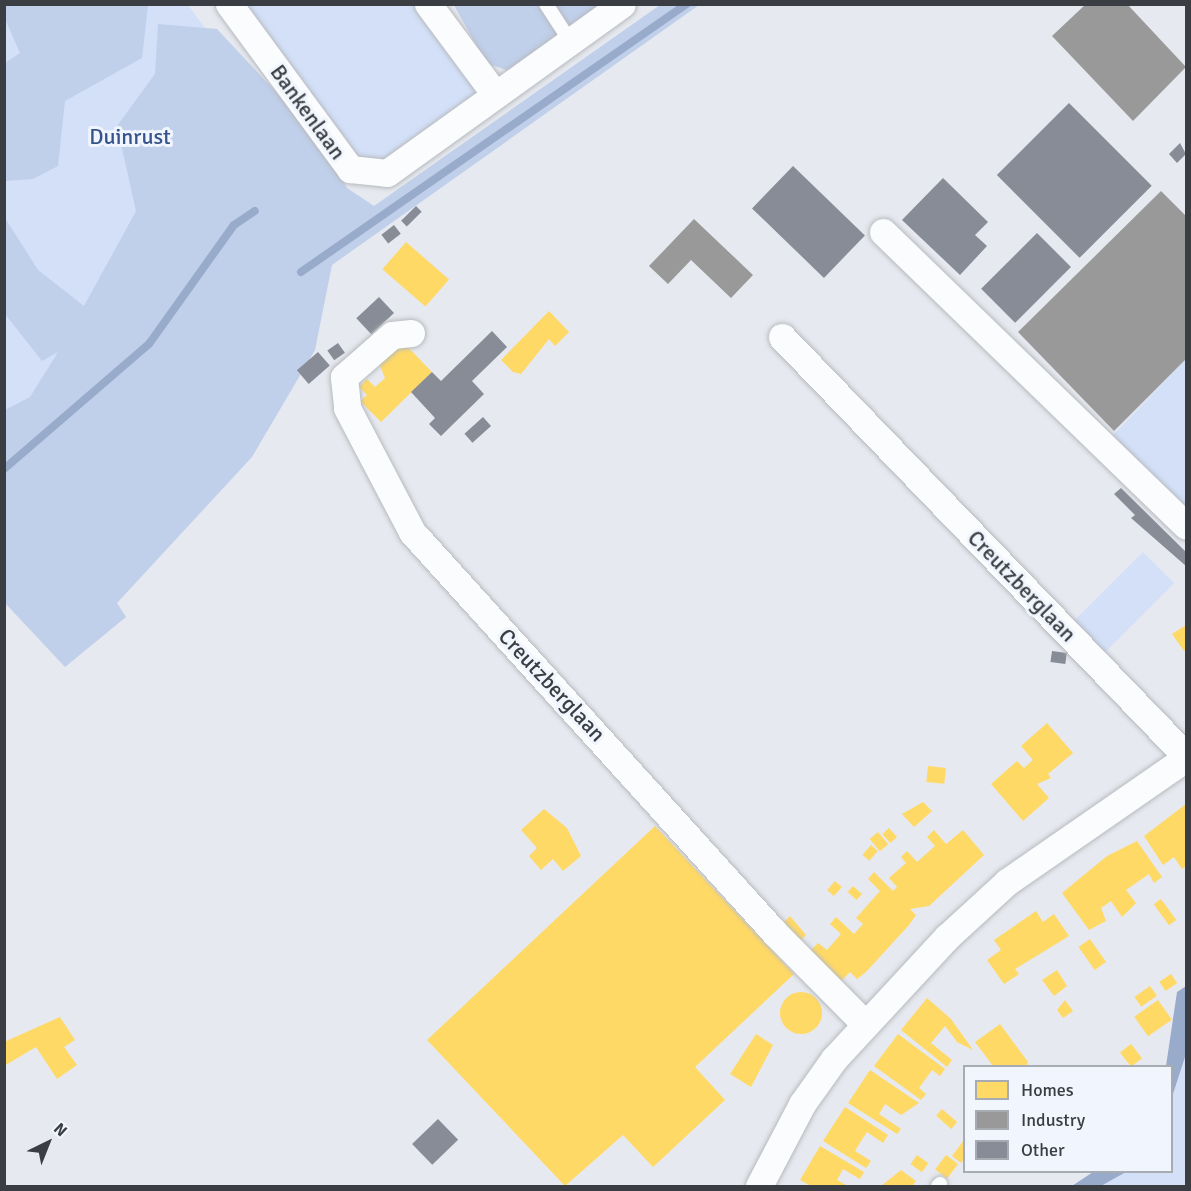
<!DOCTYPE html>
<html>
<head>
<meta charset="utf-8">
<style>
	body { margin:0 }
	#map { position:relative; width:1191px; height:1191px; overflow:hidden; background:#e6e9ef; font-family:Signika,sans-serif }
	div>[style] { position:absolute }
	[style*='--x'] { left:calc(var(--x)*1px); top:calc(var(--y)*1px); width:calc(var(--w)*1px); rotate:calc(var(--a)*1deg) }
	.green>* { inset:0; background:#d3e0f8; transform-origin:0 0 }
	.forest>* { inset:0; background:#c0cfea }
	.water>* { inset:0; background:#99abca }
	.homes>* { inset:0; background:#ffd966; transform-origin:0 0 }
	.round { border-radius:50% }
	.industry>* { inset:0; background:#999 }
	.stream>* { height:8px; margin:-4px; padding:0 4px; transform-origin:4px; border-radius:4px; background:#99abca }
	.building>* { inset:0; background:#878c96; transform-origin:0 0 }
	.roads { filter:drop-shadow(0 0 2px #b7babf) drop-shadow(0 0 2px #b7babf) }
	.service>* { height:14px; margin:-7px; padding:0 7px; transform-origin:7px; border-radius:7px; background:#fbfcfd }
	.minor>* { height:27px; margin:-13.5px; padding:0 13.5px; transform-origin:13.5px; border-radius:13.5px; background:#fbfcfd }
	span { translate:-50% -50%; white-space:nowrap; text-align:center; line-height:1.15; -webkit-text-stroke:6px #f0f5fe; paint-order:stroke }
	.street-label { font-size:22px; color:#3a3d41 }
	.park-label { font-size:22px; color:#35548c }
	.frame { position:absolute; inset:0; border:6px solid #3a3d41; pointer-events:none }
	.legend { position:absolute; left:963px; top:1065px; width:210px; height:108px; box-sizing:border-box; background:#f0f5fe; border:2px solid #a7abb2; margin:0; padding:8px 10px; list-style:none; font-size:18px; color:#3a3d41 }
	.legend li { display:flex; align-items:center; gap:12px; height:30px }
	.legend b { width:30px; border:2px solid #a7abb2 }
	.north { position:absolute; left:18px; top:1113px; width:60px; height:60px; -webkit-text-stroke:4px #f0f5fe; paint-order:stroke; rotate:43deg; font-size:16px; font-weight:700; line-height:24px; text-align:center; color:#3a3d41 }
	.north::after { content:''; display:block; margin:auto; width:21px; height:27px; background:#3a3d41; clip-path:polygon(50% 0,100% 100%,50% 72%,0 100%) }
</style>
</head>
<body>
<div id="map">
	<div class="green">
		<div style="clip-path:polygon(5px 5px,188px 5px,306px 165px,5px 431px)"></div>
		<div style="clip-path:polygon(236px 5px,415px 5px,481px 93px,373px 170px,347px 150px)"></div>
		<div style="clip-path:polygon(1186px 359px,1186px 507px,1112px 436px)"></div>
		<div style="left:1143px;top:552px;width:44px;height:105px;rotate:45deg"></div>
		<div style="clip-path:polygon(1186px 1054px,1186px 1186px,1101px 1186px,1126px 1172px,1172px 1172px,1172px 1097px)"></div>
	</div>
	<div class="forest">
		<div style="clip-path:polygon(5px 4px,148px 5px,142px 58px,65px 101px,58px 166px,33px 179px,5px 181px,5px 63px,20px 53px,5px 19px)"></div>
		<div style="clip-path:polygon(454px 5px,607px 5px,515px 73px,486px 63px)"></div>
		<div style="clip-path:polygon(660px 5px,699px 5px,332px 265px,315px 350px,252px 457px,117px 603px,126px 617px,65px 667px,5px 603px,5px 410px,30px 397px,58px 352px,42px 361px,5px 314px,5px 218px,38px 270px,84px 306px,136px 211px,117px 126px,155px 74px,158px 24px,217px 29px,316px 135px,347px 188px,374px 206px)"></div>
	</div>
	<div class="water">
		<div style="clip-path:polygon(1186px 986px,1186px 1054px,1172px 1097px,1172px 1066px,1166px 1066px,1177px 992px)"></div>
		<div style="clip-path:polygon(1093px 1172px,1126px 1172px,1101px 1186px,1072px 1186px)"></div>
	</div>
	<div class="homes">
		<div style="left:406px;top:242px;width:57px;height:36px;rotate:41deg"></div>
		<div style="clip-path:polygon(549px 311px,569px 332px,555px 346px,549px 339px,521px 374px,513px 372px,501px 360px)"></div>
		<div style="clip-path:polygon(400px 339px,432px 372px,381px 422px,360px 401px,367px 395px,359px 387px,367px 379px,375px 387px,385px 378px,378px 361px)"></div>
		<div style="clip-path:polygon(1186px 625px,1186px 649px,1184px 651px,1172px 634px)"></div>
		<div style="clip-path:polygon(1047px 723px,1073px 753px,1048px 774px,1051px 778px,1037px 784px,1049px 798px,1023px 821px,991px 784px,1017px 761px,1024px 768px,1033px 760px,1021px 746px)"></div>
		<div style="left:928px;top:766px;width:18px;height:16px;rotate:6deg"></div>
		<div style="clip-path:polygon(923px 802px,932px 811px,914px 827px,902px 814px)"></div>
		<div style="clip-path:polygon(1186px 804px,1186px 866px,1182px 869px,1174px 857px,1163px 865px,1144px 836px)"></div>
		<div style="clip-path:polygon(544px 809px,567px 828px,581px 856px,563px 871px,553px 859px,541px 870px,529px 856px,537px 848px,521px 830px)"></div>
		<div style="clip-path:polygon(655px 826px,794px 974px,695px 1067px,725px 1100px,653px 1167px,623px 1135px,565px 1186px,427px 1040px)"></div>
		<div style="left:889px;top:828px;width:12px;height:9px;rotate:48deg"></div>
		<div style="clip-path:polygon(934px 830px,946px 844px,963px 830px,984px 855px,929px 906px,910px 909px,916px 915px,909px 925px,866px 972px,857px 979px,850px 972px,839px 983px,808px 953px,818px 943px,827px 950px,841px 934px,830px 924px,836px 917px,854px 934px,863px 924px,856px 918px,880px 891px,868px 879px,874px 872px,893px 891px,897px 887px,889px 878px,906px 863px,901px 857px,907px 851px,917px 862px,935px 846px,927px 837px)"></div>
		<div style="left:878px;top:832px;width:16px;height:11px;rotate:50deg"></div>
		<div style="clip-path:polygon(1137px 841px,1162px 877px,1154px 883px,1149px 874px,1126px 890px,1136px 903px,1122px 917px,1111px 901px,1101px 908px,1106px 921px,1089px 930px,1062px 893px,1107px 856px)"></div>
		<div style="left:871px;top:845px;width:9px;height:13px;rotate:41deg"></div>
		<div style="left:835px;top:881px;width:9px;height:12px;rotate:41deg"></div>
		<div style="left:853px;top:886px;width:12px;height:8px;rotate:42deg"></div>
		<div style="left:1161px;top:899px;width:26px;height:9px;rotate:54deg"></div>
		<div style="clip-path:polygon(1036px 911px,1043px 922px,1054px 914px,1069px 936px,1015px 969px,1019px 974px,1004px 984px,987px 960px,1001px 950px,994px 940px)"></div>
		<div style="clip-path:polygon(790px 916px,806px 935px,798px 943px,780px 926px)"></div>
		<div style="left:1090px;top:939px;width:28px;height:14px;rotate:55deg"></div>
		<div style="clip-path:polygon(1057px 970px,1067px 986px,1054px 996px,1042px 980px)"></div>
		<div style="left:1171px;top:974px;width:11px;height:14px;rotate:56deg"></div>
		<div style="left:1150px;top:986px;width:12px;height:19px;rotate:55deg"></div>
		<div class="round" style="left:780px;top:992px;width:42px;height:42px"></div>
		<div style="clip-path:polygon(927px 998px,951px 1019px,973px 1050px,957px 1042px,945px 1026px,931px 1043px,952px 1060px,947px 1067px,901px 1030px)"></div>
		<div style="clip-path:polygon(1065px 1000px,1073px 1011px,1063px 1018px,1057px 1010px)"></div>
		<div style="left:1158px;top:1000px;width:24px;height:29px;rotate:55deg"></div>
		<div style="clip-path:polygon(60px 1017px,75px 1040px,64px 1047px,77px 1065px,57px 1079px,36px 1047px,4px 1066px,4px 1042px)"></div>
		<div style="clip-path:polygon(1000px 1024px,1028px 1062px,1027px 1066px,993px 1066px,975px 1042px)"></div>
		<div style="clip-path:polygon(756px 1034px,773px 1045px,751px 1087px,730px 1074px)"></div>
		<div style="clip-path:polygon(898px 1034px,945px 1069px,940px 1076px,932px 1070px,919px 1088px,926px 1094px,921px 1100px,874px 1066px)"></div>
		<div style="left:1131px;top:1044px;width:18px;height:14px;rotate:52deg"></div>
		<div style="clip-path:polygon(870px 1070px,919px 1103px,901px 1115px,885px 1104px,879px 1114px,901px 1129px,897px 1134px,848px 1103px)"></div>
		<div style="clip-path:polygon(845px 1107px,888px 1135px,883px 1143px,867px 1132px,861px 1141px,855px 1151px,871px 1161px,866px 1168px,823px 1141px)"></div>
		<div style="left:942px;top:1109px;width:20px;height:9px;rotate:41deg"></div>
		<div style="clip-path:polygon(964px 1140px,964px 1159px,961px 1163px,952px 1156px)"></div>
		<div style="clip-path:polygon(820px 1146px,864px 1172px,860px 1179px,843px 1169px,837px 1180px,848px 1186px,811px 1186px,800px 1180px)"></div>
		<div style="left:917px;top:1155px;width:14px;height:11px;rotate:36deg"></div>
		<div style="left:946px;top:1155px;width:15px;height:18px;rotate:37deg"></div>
		<div style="clip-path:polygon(901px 1170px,916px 1181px,912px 1186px,881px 1186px)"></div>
	</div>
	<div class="industry">
		<div style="clip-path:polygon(1086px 4px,1127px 4px,1186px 67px,1133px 121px,1052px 36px)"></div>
		<div style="clip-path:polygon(1161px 191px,1186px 216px,1186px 359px,1114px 431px,1018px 332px)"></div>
		<div style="clip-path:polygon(694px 219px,753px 275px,731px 298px,691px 260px,668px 284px,649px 266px)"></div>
	</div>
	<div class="stream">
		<div style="--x:301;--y:272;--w:470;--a:-34.8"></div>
		<div style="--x:4;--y:469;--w:191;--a:-40.8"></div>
		<div style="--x:149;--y:344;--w:146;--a:-54.5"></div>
		<div style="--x:234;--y:225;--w:25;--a:-34"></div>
	</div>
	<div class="building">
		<div style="left:1069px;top:103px;width:117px;height:102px;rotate:45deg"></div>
		<div style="clip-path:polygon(1180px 143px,1186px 154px,1177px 163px,1169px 154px)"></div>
		<div style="left:793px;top:166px;width:100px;height:59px;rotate:44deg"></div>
		<div style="clip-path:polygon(943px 178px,988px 222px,975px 235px,987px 246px,960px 275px,902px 220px)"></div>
		<div style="left:416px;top:206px;width:8px;height:21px;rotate:45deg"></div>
		<div style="left:394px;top:225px;width:11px;height:16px;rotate:52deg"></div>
		<div style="left:1037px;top:233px;width:48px;height:79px;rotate:45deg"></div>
		<div style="left:379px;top:297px;width:22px;height:31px;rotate:47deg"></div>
		<div style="clip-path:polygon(492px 331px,507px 347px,472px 381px,484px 394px,441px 436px,429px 424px,435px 418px,411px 392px,432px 372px,441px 381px)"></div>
		<div style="left:338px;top:343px;width:12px;height:13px;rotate:55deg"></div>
		<div style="left:318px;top:352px;width:18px;height:28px;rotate:49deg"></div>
		<div style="left:483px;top:417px;width:12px;height:25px;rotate:48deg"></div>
		<div style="clip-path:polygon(1121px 488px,1186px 552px,1186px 566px,1131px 518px,1135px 515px,1114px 494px)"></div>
		<div style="left:1052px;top:651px;width:15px;height:11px;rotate:8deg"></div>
		<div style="left:438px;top:1119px;width:29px;height:36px;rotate:46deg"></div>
	</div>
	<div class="roads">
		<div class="service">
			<div style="--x:546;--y:4;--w:44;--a:57"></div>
			<div style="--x:938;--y:1186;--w:3;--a:-45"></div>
		</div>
		<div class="minor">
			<div style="--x:229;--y:4;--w:205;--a:53.7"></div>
			<div style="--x:350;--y:169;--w:37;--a:6"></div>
			<div style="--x:387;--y:173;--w:289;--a:-35.7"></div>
			<div style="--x:428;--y:4;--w:111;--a:53.4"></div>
			<div style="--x:883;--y:232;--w:422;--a:44.1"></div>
			<div style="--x:411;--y:333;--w:19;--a:174"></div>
			<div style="--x:392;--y:335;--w:64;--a:138.8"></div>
			<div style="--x:344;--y:377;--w:31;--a:84"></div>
			<div style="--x:347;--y:408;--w:140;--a:62.3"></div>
			<div style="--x:412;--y:532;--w:541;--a:47.85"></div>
			<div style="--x:775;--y:933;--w:128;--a:45.3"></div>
			<div style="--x:782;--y:337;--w:582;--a:46.04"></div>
			<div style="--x:759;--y:1186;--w:93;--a:-62.3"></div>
			<div style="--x:802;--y:1104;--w:55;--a:-54.6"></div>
			<div style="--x:834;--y:1059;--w:166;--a:-47.2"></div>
			<div style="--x:947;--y:937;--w:81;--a:-42.5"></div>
			<div style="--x:1007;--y:882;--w:218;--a:-34.7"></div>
		</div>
	</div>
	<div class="street-label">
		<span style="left:308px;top:112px;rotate:54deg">Bankenlaan</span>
		<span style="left:1022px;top:586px;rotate:46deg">Creutzberglaan</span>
		<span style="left:552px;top:685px;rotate:47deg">Creutzberglaan</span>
	</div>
	<div class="park-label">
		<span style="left:130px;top:137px">Duinrust</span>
	</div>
	<div class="frame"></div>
	<ul class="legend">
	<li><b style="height:16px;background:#ffd966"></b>Homes</li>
	<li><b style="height:16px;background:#999"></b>Industry</li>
	<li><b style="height:16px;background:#878c96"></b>Other</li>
	</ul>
	<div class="north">N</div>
</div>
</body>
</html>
